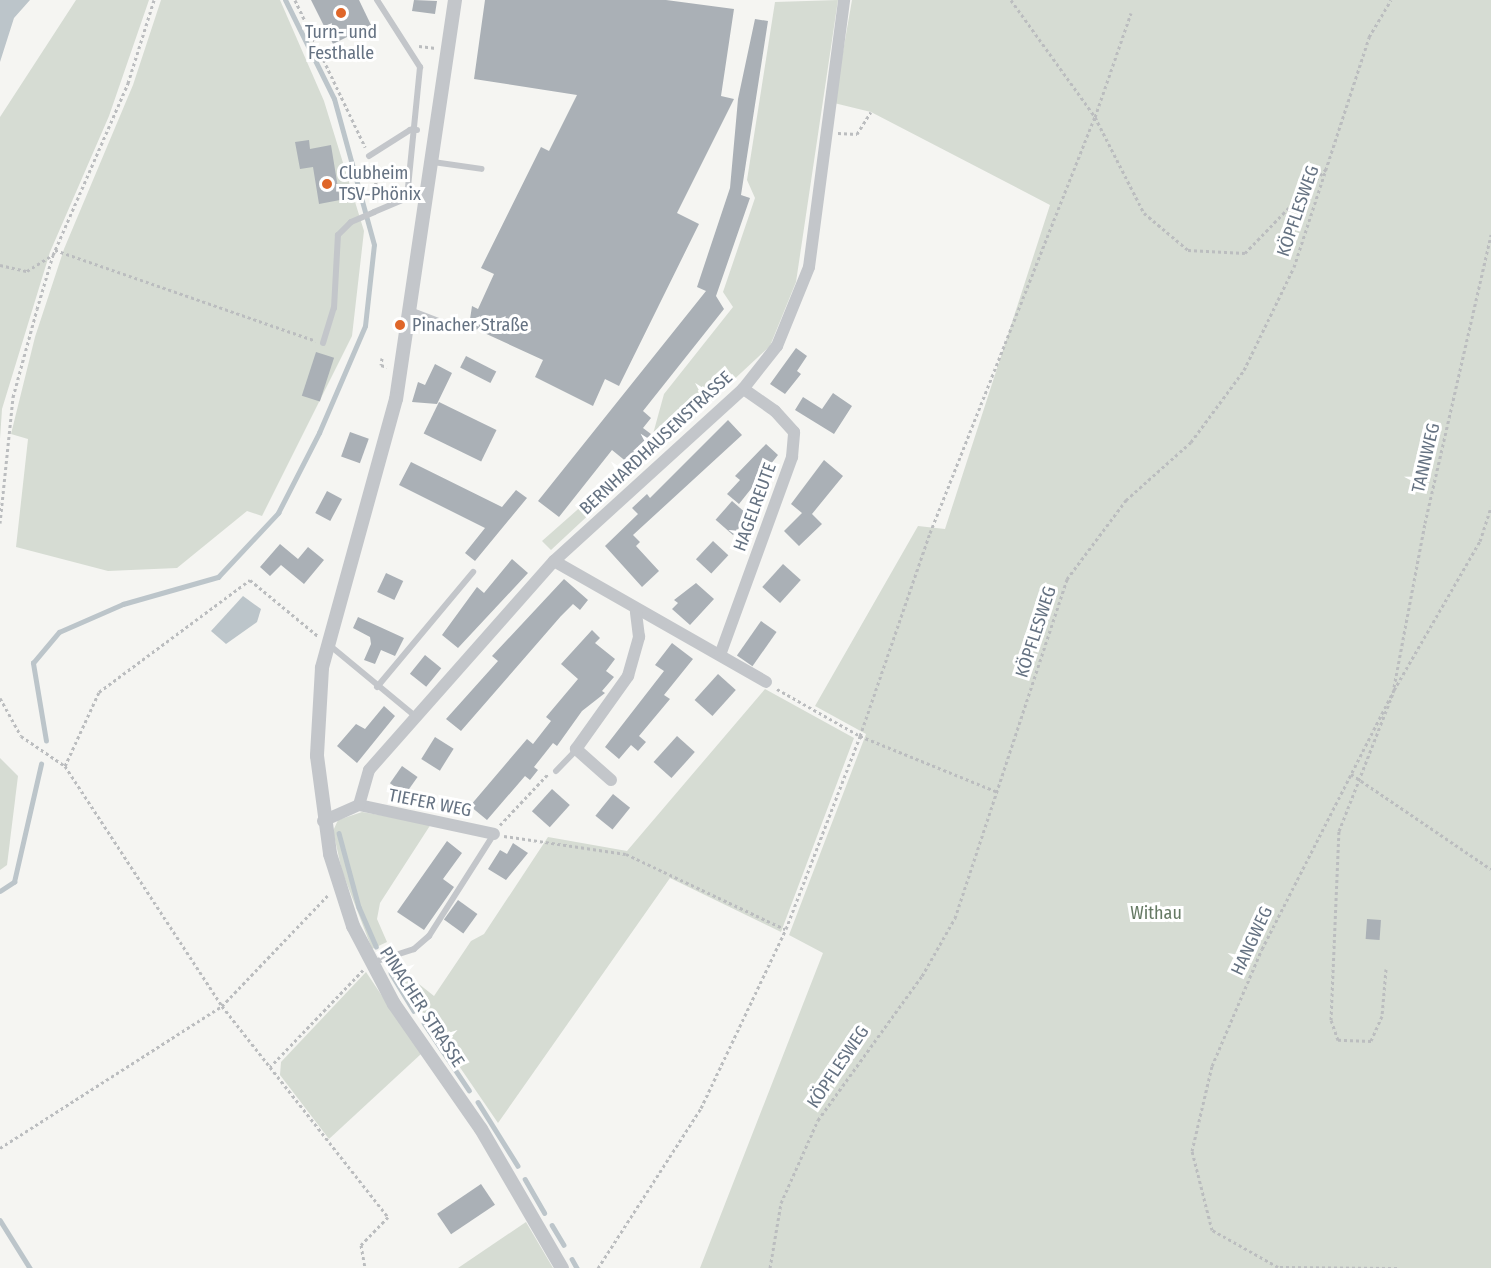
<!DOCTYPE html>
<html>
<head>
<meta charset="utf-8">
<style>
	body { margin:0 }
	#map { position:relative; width:1491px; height:1268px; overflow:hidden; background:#f5f5f2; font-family:"Fira Sans Condensed",sans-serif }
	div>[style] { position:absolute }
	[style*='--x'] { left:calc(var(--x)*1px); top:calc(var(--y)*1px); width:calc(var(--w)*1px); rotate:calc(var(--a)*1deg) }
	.green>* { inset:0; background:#d6dcd3 }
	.water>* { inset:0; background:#bcc5ca }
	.stream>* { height:4.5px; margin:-2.25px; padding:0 2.25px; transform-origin:2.25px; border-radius:2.25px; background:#bcc5ca }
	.building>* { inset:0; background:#aab0b6; transform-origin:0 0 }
	.path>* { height:3px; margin-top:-1.5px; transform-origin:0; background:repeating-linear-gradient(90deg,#bbbdbf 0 3px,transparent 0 6px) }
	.service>* { height:6px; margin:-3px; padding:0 3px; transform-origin:3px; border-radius:3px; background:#c3c6ca }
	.minor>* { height:12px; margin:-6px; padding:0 6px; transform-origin:6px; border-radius:6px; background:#c3c6ca }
	.tertiary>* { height:14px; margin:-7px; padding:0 7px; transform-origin:7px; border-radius:7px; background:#c3c6ca }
	.dots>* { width:16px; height:16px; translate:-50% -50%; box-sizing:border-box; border:3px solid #fff; border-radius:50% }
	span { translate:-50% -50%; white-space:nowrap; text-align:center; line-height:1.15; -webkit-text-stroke:6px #fff; paint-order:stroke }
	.poi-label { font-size:18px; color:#657282 }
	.left { translate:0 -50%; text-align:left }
	.street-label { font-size:18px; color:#657282 }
	.park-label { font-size:18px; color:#667a64 }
</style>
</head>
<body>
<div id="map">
	<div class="green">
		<div style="clip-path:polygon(76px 0,149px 0,109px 116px,50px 252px,2px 409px,0 439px,0 117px)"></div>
		<div style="clip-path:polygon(161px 0,280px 0,324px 101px,364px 231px,352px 336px,262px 516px,247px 511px,177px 568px,108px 571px,16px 547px,28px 439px,11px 434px,35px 337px,64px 249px,133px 85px)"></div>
		<div style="clip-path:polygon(838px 0,796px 282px,770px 346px,551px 550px,542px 541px,628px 465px,653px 434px,664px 394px,733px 307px,723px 292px,755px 198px,747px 180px,775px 2px)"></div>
		<div style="clip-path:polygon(852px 0,1491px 0,1491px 1268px,700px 1268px,823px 953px,789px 935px,866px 734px,815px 706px,918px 526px,945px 529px,1050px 205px,871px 112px,834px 103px)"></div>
		<div style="clip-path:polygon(765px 689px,854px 738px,781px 932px,670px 878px,498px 1123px,392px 968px,395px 965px,434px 996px,471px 941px,484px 934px,548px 837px,627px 851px)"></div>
		<div style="clip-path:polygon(0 758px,18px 776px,7px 865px,0 870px)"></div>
		<div style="clip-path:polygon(362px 812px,431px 824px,380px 903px,377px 919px,387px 942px,372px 949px,342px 871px,333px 831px,338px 820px)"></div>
		<div style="clip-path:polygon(366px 972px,421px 1054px,329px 1139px,280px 1075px,281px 1062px)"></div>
		<div style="clip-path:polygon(526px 1222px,553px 1268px,458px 1268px)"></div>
	</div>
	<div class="water">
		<div style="clip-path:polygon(0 0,30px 0,14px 18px,0 62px)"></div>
		<div style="clip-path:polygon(243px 596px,261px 609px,257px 622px,226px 644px,211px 631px)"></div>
	</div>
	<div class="stream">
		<div style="--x:46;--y:741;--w:79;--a:-99.5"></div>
		<div style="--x:33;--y:663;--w:40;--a:-50"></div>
		<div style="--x:59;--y:632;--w:70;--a:-23.6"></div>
		<div style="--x:123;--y:604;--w:99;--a:-15.9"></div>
		<div style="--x:218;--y:577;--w:88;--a:-46.8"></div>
		<div style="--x:278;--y:513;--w:90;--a:-62.9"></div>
		<div style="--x:319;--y:433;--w:116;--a:-66.7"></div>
		<div style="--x:365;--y:326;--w:81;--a:-83.7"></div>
		<div style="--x:374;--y:245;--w:151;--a:-105.3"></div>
		<div style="--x:334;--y:99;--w:110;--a:-116.3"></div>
		<div style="--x:339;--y:833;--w:77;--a:74.9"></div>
		<div style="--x:359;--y:907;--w:43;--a:66.4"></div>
		<div style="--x:0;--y:891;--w:17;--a:-33"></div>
		<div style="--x:14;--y:882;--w:121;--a:-77.1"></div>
		<div style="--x:391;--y:973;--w:44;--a:58.8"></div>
		<div style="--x:424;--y:1023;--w:81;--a:56.1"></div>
		<div style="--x:478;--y:1102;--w:75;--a:58"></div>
		<div style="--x:525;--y:1179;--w:39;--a:60"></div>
		<div style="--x:0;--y:1220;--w:57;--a:58"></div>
		<div style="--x:552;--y:1225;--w:23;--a:59"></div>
		<div style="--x:572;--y:1259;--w:10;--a:61"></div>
	</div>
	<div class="building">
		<div style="clip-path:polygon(311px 0,359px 0,371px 25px,333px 44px)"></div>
		<div style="clip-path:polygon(414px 0,437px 1px,435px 14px,412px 11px)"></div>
		<div style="clip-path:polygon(485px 0,666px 0,734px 9px,721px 96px,734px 99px,677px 213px,699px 224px,619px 386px,605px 379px,593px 406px,535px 377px,543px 360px,469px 326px,472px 306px,478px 309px,494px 274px,481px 268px,541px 147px,549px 151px,577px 95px,474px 79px)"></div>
		<div style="clip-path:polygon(755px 19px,768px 21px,741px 195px,750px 198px,716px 296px,724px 309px,643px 411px,651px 418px,643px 428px,651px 434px,628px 463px,612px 450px,559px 517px,538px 501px,706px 291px,697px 287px,730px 188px,738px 99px)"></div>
		<div style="clip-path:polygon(309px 140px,310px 149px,331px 145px,340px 200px,319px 204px,313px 167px,300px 169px,295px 142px)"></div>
		<div style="clip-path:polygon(796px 348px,807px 356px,797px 371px,801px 374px,785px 394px,770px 384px)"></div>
		<div style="left:316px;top:352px;width:19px;height:46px;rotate:18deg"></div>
		<div style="left:466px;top:356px;width:34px;height:13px;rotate:27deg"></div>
		<div style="clip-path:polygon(435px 364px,452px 373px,437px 404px,412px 402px,418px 382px,425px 385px)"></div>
		<div style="clip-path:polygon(833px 393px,852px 406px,834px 434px,795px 410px,803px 397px,822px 409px)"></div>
		<div style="left:439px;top:402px;width:64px;height:35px;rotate:26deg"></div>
		<div style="clip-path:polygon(728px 420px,742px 435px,633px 535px,640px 542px,636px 546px,659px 571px,642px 587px,605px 546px,638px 514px,632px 508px,647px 494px,650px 498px)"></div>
		<div style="left:350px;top:432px;width:20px;height:26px;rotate:20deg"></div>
		<div style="clip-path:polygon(766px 444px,778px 455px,739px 504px,727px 494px,740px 480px,735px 476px)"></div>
		<div style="clip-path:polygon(824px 460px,843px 476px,812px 514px,822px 524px,799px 546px,784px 531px,802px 513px,791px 504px)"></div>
		<div style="clip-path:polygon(411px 462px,502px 507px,516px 490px,527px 498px,475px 561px,465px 553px,485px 528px,399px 485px)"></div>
		<div style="left:327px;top:491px;width:17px;height:25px;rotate:28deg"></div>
		<div style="left:732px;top:501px;width:23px;height:25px;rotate:41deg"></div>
		<div style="left:713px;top:541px;width:21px;height:25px;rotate:43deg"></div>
		<div style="clip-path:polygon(280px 544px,298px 559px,308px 547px,324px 560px,304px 584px,281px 565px,270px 576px,260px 567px)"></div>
		<div style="clip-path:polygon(512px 559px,528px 573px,458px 648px,442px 635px,477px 587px,484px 593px)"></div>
		<div style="left:783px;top:564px;width:24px;height:31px;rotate:42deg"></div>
		<div style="left:386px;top:573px;width:19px;height:21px;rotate:25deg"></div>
		<div style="clip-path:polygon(564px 579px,588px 600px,580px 610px,573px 604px,561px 616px,461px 731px,446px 719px,498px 661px,492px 656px)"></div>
		<div style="clip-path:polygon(696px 583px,714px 599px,690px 625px,672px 609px,678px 603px,674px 600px)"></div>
		<div style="clip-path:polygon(358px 617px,404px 638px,395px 656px,381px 650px,375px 664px,364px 660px,371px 644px,370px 637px,353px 628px)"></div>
		<div style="left:761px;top:621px;width:19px;height:42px;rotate:35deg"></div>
		<div style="clip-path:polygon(592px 630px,600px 638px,595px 643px,615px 659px,606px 671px,614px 677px,602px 691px,605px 693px,582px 711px,557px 746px,553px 743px,534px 767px,538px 770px,530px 780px,525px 776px,487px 820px,470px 806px,527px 739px,533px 744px,551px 721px,546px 717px,578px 679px,561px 664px)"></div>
		<div style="clip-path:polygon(672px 643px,693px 659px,664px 695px,670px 699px,639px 736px,646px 742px,638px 751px,631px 745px,619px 759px,605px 747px,664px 671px,655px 665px)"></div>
		<div style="left:425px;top:655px;width:21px;height:24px;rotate:39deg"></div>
		<div style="left:718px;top:674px;width:24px;height:35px;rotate:42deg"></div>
		<div style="clip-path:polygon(384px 706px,395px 716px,357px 763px,337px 746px,356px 724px,365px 729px)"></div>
		<div style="left:677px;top:736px;width:24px;height:35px;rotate:42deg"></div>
		<div style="left:435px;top:737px;width:22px;height:26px;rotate:32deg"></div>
		<div style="left:402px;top:766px;width:19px;height:21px;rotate:35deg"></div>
		<div style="left:552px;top:789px;width:24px;height:30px;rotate:42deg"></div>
		<div style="left:613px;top:794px;width:22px;height:28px;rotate:39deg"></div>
		<div style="clip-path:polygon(447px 841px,462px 853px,443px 879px,454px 887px,424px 930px,397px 912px)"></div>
		<div style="clip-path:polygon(513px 843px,528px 853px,506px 880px,488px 869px,500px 850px,507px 854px)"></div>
		<div style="left:458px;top:900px;width:24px;height:24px;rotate:36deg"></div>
		<div style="left:1367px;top:919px;width:14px;height:20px;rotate:4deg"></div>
		<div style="left:481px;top:1184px;width:25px;height:53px;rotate:56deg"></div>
	</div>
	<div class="path">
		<div style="--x:295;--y:0;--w:163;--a:64.5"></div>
		<div style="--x:1011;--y:0;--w:144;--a:54.3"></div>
		<div style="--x:1095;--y:117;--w:108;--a:63"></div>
		<div style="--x:1144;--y:213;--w:57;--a:40.1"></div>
		<div style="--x:1188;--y:250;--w:57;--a:3"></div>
		<div style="--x:1245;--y:253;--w:118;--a:-46"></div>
		<div style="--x:419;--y:46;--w:17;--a:7"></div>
		<div style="--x:838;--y:133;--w:19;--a:3"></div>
		<div style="--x:857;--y:134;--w:26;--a:-58"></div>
		<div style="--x:371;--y:165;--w:35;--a:75"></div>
		<div style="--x:55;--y:250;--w:276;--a:19.2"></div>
		<div style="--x:0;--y:265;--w:28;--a:13"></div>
		<div style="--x:27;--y:271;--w:31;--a:-32"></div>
		<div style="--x:382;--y:358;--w:7;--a:98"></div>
		<div style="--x:381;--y:365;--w:6;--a:18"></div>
		<div style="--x:0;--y:523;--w:127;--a:-84.1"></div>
		<div style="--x:13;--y:397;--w:91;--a:-74.7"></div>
		<div style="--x:37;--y:309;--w:56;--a:-73.5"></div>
		<div style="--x:53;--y:255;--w:188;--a:-66.4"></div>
		<div style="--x:128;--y:83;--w:87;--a:-72.6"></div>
		<div style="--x:1394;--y:687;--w:167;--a:-79.3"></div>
		<div style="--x:1425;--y:523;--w:296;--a:-77.1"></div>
		<div style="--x:777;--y:689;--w:95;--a:29.5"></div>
		<div style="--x:860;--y:736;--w:149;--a:22.1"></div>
		<div style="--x:0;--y:698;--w:43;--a:61.1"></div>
		<div style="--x:21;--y:736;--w:53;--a:34.3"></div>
		<div style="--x:65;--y:766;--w:287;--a:56.8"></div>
		<div style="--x:222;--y:1006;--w:78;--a:51.8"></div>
		<div style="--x:65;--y:766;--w:81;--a:-65.3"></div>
		<div style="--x:99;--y:692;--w:188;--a:-36.6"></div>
		<div style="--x:250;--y:580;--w:88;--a:39.5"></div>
		<div style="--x:1351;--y:774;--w:169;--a:34.2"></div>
		<div style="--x:500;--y:825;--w:71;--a:-46.7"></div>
		<div style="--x:504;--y:836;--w:123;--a:8.4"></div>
		<div style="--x:626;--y:854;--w:176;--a:25.3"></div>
		<div style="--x:1386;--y:969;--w:47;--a:94.9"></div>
		<div style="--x:1382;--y:1016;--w:27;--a:114"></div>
		<div style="--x:1371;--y:1041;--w:33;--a:-178"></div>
		<div style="--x:1338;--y:1040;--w:21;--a:-109"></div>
		<div style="--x:1331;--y:1020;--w:189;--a:-87.6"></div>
		<div style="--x:1339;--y:831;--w:148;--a:-68.6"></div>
		<div style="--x:363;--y:970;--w:134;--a:133.8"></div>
		<div style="--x:270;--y:1067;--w:191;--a:51.8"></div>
		<div style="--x:388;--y:1217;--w:39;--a:134"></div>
		<div style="--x:361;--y:1245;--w:23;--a:80"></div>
		<div style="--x:0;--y:1148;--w:264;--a:-32.6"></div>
		<div style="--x:222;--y:1006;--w:156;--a:-46.3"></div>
		<div style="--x:598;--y:1268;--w:190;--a:-57.2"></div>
		<div style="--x:701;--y:1108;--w:198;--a:-64.6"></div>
		<div style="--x:786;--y:929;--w:207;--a:-69"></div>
		<div style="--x:860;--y:736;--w:215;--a:-71"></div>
		<div style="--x:930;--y:533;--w:448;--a:-68.4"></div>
		<div style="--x:1095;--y:117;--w:110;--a:-70.9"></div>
		<div style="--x:770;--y:1268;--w:66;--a:-80.4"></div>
		<div style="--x:781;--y:1203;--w:91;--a:-66"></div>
		<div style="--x:818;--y:1120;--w:178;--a:-54.2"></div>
		<div style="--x:922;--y:976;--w:67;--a:-60.4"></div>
		<div style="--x:955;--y:918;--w:357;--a:-71.7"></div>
		<div style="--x:1067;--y:579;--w:99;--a:-53.2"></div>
		<div style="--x:1126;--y:500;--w:87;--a:-41.7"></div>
		<div style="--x:1191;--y:442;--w:89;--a:-53.6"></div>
		<div style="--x:1244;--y:370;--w:114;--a:-64.1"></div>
		<div style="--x:1294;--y:267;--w:242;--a:-71.9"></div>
		<div style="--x:1369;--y:37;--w:43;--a:-59.3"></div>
		<div style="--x:1397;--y:1268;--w:119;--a:-179.5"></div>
		<div style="--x:1278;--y:1267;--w:76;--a:-150.7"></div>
		<div style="--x:1212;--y:1230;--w:81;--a:-104.2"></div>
		<div style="--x:1192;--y:1151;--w:87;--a:-76.8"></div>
		<div style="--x:1212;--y:1066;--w:127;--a:-66.9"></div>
		<div style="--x:1262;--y:949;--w:291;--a:-63"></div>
		<div style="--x:1394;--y:690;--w:172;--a:-60"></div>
		<div style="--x:1480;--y:541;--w:36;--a:-72"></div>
	</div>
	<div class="service">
		<div style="--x:377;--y:0;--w:80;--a:57.3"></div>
		<div style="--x:420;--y:67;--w:132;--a:95.7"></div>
		<div style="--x:369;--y:156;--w:49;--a:-32.4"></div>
		<div style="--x:410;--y:130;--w:7;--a:0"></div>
		<div style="--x:433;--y:162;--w:49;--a:8.1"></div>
		<div style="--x:410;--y:310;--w:42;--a:21"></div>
		<div style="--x:323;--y:343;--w:37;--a:-73"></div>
		<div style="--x:334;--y:308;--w:73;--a:-86.9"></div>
		<div style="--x:338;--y:235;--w:18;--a:-45"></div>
		<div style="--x:351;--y:222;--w:25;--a:-23"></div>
		<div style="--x:374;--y:212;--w:36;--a:-23"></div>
		<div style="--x:407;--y:198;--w:20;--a:0"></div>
		<div style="--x:328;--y:644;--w:113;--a:39.6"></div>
		<div style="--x:377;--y:687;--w:150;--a:-50.1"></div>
		<div style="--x:556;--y:771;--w:29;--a:-46"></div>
		<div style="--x:371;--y:963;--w:45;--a:-18"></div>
		<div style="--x:414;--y:949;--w:20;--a:-41"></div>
		<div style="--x:429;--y:936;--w:121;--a:-57.5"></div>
	</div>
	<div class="minor">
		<div style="--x:554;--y:561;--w:244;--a:29.7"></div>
		<div style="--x:720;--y:655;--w:211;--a:-70"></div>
		<div style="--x:792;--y:457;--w:25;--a:-85"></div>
		<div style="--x:794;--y:432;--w:28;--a:-132"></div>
		<div style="--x:775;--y:411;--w:39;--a:-145"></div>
		<div style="--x:611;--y:780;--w:47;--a:-138.5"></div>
		<div style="--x:576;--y:749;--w:90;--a:-54.5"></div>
		<div style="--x:628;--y:676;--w:41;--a:-74.2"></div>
		<div style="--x:639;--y:637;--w:25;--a:-97"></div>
		<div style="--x:359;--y:805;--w:138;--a:12.1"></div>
		<div style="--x:323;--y:821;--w:39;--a:-24"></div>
		<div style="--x:359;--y:805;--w:36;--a:-74"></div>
		<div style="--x:369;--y:770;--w:279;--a:-48.5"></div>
		<div style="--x:554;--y:561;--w:256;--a:-42.3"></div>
		<div style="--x:743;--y:389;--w:55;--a:-51.7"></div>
		<div style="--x:777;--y:346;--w:85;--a:-67.9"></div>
		<div style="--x:809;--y:267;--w:269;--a:-82.5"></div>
	</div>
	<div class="tertiary">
		<div style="--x:455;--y:0;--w:403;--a:98.4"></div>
		<div style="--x:396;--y:399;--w:279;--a:105.4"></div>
		<div style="--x:322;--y:668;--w:88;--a:93.3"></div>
		<div style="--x:317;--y:756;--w:99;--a:82.4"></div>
		<div style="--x:330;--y:854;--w:76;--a:72.3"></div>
		<div style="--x:353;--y:926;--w:88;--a:62.3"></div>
		<div style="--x:394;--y:1004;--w:152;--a:55.2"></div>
		<div style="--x:481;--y:1129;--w:161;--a:59.8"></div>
	</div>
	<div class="dots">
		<div style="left:341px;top:13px;background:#df6629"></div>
		<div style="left:327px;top:184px;background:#df6629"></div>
		<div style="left:400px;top:325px;background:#df6629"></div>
	</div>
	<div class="poi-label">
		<span style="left:341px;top:43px">Turn- und<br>Festhalle</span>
		<span class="left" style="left:339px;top:184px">Clubheim<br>TSV-Phönix</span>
		<span class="left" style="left:412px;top:325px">Pinacher Straße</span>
	</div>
	<div class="street-label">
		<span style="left:1298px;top:211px;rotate:-71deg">KÖPFLESWEG</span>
		<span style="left:656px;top:443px;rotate:-43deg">BERNHARDHAUSENSTRASSE</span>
		<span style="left:1426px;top:458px;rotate:-77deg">TANNWEG</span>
		<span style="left:755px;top:507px;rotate:-70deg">HAGELREUTE</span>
		<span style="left:1036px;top:632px;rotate:-72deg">KÖPFLESWEG</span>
		<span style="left:430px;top:803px;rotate:11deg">TIEFER WEG</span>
		<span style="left:1252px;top:941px;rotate:-65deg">HANGWEG</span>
		<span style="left:422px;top:1007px;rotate:57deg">PINACHER STRASSE</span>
		<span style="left:838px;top:1067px;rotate:-56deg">KÖPFLESWEG</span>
	</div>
	<div class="park-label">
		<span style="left:1156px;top:913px">Withau</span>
	</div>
</div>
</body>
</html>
